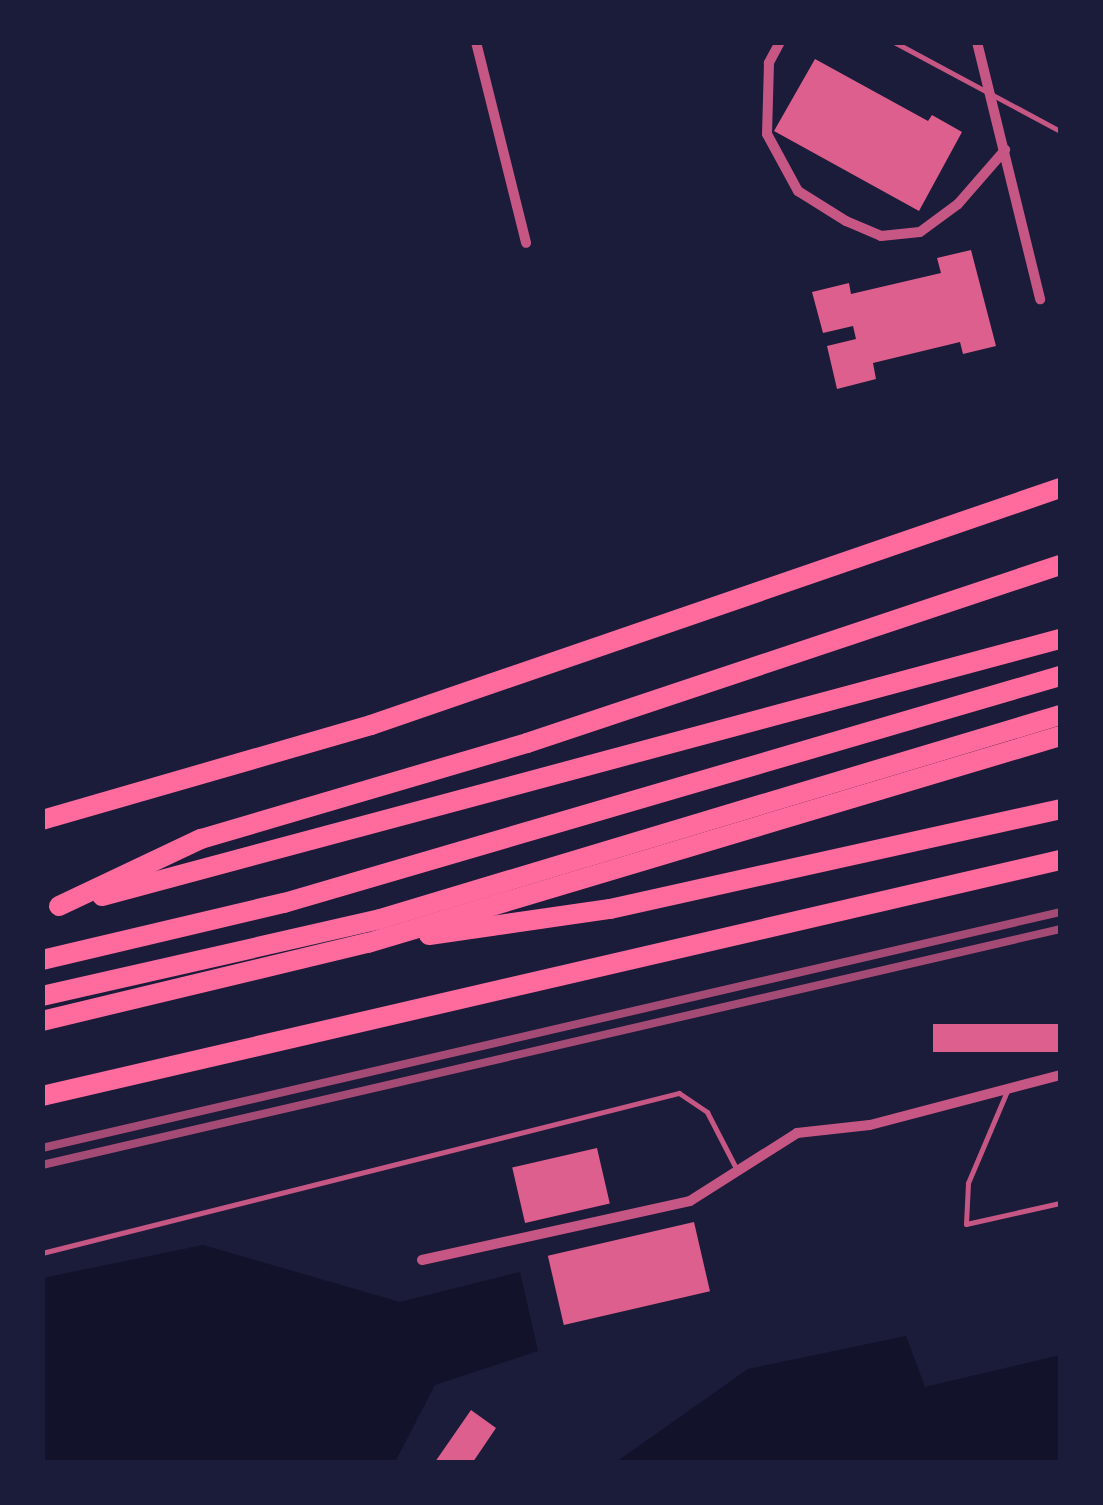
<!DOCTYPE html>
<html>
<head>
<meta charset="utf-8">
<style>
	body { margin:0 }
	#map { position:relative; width:1103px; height:1505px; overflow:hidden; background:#1b1b3a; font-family:Manrope,sans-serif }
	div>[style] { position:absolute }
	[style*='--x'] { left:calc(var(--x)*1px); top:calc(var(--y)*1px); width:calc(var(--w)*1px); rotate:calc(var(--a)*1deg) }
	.water>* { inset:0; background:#12122b }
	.building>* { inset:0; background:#dd5f8e; transform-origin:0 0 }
	.service>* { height:5px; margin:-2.5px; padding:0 2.5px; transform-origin:2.5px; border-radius:2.5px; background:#c65784 }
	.minor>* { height:10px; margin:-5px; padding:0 5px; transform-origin:5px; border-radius:5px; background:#c65784 }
	.motorway>* { height:20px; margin:-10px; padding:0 10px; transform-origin:10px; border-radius:10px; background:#ff6b9d }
	.rail>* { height:8px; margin:-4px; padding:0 4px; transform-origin:4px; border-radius:4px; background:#a44b75 }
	span { translate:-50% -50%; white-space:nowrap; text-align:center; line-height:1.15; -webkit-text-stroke:10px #1b1b3a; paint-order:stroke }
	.frame { position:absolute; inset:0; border:45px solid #1b1b3a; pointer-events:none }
</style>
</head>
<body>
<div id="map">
	<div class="water">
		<div style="clip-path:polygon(203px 1245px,400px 1302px,520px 1272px,538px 1351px,435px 1385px,395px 1462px,43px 1462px,43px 1278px)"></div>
		<div style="clip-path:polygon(906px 1336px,925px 1387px,1060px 1355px,1060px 1462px,616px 1462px,748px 1369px)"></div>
	</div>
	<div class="building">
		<div style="clip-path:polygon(815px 59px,928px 121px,932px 115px,962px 132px,919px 211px,774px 131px)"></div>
		<div style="clip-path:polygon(971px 250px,996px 346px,963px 354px,960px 342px,873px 363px,876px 379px,837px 389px,827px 346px,856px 339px,853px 326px,823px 333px,812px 292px,849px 283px,851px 294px,941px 273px,937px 258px)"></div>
		<div style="left:1060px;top:1024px;width:28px;height:127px;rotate:90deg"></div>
		<div style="left:597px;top:1148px;width:57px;height:87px;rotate:77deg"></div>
		<div style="left:694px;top:1222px;width:71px;height:150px;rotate:77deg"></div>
		<div style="clip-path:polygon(471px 1410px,496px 1428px,473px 1462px,435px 1462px)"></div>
	</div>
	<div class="service">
		<div style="--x:894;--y:42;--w:188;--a:28.2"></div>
		<div style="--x:1007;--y:1091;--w:100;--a:113"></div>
		<div style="--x:968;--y:1183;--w:41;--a:92.8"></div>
		<div style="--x:966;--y:1224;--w:96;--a:-12.6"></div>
		<div style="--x:42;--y:1253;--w:657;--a:-14.1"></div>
		<div style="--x:679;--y:1093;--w:34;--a:34"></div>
		<div style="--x:707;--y:1112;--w:65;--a:62.7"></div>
	</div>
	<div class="minor">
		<div style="--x:476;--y:42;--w:207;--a:76"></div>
		<div style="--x:780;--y:42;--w:24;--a:118"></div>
		<div style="--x:769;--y:63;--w:71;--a:91.6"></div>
		<div style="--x:767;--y:134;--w:65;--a:61.5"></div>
		<div style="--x:798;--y:191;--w:57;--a:32"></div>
		<div style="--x:846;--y:221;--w:38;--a:23"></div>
		<div style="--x:881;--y:236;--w:39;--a:-6"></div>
		<div style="--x:920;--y:232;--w:47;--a:-36.4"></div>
		<div style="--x:958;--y:204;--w:72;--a:-49"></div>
		<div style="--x:977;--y:42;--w:265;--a:76.2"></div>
		<div style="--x:422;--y:1260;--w:274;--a:-12.4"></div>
		<div style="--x:690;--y:1201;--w:127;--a:-32.4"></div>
		<div style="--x:797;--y:1133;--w:73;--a:-6.3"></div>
		<div style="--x:870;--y:1125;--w:196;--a:-14.7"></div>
	</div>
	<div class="motorway">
		<div style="--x:42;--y:820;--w:342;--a:-16.1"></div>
		<div style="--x:371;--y:725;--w:729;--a:-18.98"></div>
		<div style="--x:102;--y:896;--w:992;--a:-15.02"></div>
		<div style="--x:59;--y:906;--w:157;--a:-25.3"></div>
		<div style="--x:201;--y:839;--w:340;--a:-16.4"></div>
		<div style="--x:527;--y:743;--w:562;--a:-18.47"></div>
		<div style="--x:429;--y:935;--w:183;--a:-8.2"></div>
		<div style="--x:610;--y:909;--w:461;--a:-12.5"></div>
		<div style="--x:42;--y:960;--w:249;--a:-13.3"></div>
		<div style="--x:284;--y:903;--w:809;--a:-16.31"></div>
		<div style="--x:42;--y:996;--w:347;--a:-12.8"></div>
		<div style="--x:380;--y:919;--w:710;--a:-16.7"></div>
		<div style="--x:42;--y:1021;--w:335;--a:-13.5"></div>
		<div style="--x:368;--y:943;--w:722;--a:-16.65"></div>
		<div style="--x:42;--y:1096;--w:1045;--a:-13.05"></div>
	</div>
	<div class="rail">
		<div style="--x:42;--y:1148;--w:1045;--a:-13.05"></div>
		<div style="--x:42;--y:1165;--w:1045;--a:-13.05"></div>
	</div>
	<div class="frame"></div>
</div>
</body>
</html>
